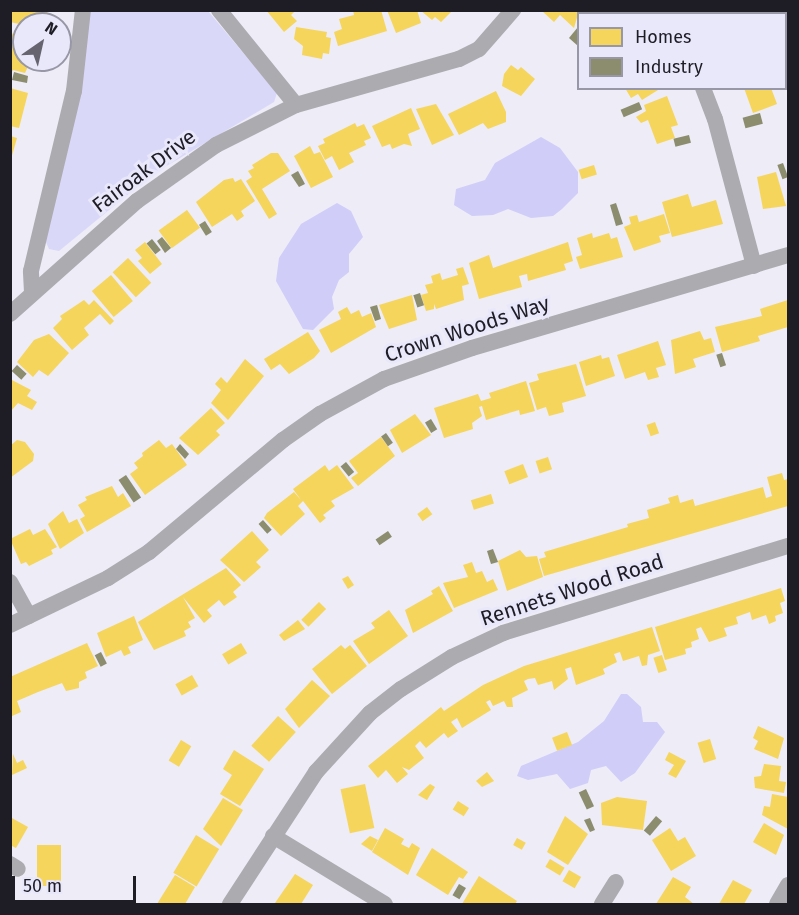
<!DOCTYPE html>
<html>
<head>
<meta charset="utf-8">
<style>
	body { margin:0 }
	#map { position:relative; width:799px; height:915px; overflow:hidden; background:#edecf7; font-family:"Fira Sans",sans-serif }
	div>[style] { position:absolute }
	[style*='--x'] { left:calc(var(--x)*1px); top:calc(var(--y)*1px); width:calc(var(--w)*1px); rotate:calc(var(--a)*1deg) }
	.green>* { inset:0; background:#dad8f8 }
	.forest>* { inset:0; background:#d0cdf8 }
	.homes>* { inset:0; background:#f6d55c; transform-origin:0 0 }
	.industry>* { inset:0; background:#8c8c6e; transform-origin:0 0 }
	.minor>* { height:16px; margin:-8px; padding:0 8px; transform-origin:8px; border-radius:8px; background:#acabb0 }
	span { translate:-50% -50%; white-space:nowrap; text-align:center; line-height:1.15; -webkit-text-stroke:6px #e9e8fb; paint-order:stroke }
	.street-label { font-size:21px; color:#1e1d26 }
	.frame { position:absolute; inset:0; border:12px solid #1e1d26; pointer-events:none }
	.legend { position:absolute; left:577px; top:12px; width:210px; height:78px; box-sizing:border-box; background:#e9e8fb; border:2px solid #9897a6; margin:0; padding:8px 10px; list-style:none; font-size:18px; color:#1e1d26 }
	.legend li { display:flex; align-items:center; gap:12px; height:30px }
	.legend b { width:30px; border:2px solid #9897a6 }
	.north { position:absolute; left:12px; top:12px; width:60px; height:60px; box-sizing:border-box; background:#e9e8fb; border:2px solid #9897a6; border-radius:50%; rotate:34deg; font-size:16px; font-weight:700; line-height:24px; text-align:center; color:#1e1d26 }
	.north::after { content:''; display:block; margin:auto; width:21px; height:27px; background:#66656f; clip-path:polygon(50% 0,100% 100%,50% 72%,0 100%) }
	.scale { position:absolute; left:12px; top:876px; width:124px; height:27px; box-sizing:border-box; border:3px solid #1e1d26; border-top:0; padding-left:8px; font-size:18px; line-height:21px; white-space:nowrap; color:#1e1d26; -webkit-text-stroke:4px #e9e8fb; paint-order:stroke }
</style>
</head>
<body>
<div id="map">
	<div class="green">
		<div style="clip-path:polygon(87px 11px,208px 11px,277px 93px,274px 102px,153px 174px,59px 251px,49px 249px,45px 240px)"></div>
	</div>
	<div class="forest">
		<div style="clip-path:polygon(541px 137px,560px 148px,578px 172px,578px 193px,562px 209px,553px 216px,531px 218px,508px 209px,493px 215px,472px 216px,454px 205px,456px 189px,485px 180px,495px 163px)"></div>
		<div style="clip-path:polygon(337px 203px,351px 211px,363px 237px,349px 254px,349px 272px,339px 280px,332px 297px,334px 309px,313px 330px,303px 329px,276px 281px,279px 258px,301px 224px)"></div>
		<div style="clip-path:polygon(621px 694px,627px 694px,641px 707px,643px 722px,657px 722px,665px 732px,635px 773px,621px 782px,606px 766px,591px 770px,588px 783px,570px 789px,557px 774px,528px 780px,517px 776px,521px 766px,578px 742px,604px 721px)"></div>
	</div>
	<div class="homes">
		<div style="clip-path:polygon(10px 10px,49px 10px,40px 24px,24px 25px,10px 22px)"></div>
		<div style="clip-path:polygon(266px 10px,296px 10px,291px 15px,297px 21px,284px 32px)"></div>
		<div style="clip-path:polygon(353px 10px,381px 10px,387px 31px,338px 46px,334px 32px,342px 29px,339px 19px,354px 15px)"></div>
		<div style="clip-path:polygon(387px 10px,417px 10px,421px 23px,396px 33px)"></div>
		<div style="clip-path:polygon(420px 10px,453px 10px,441px 22px,435px 17px,432px 20px)"></div>
		<div style="clip-path:polygon(541px 10px,590px 10px,578px 14px,574px 28px,560px 15px,554px 22px)"></div>
		<div style="clip-path:polygon(708px 10px,738px 10px,734px 14px)"></div>
		<div style="clip-path:polygon(296px 27px,327px 32px,326px 37px,331px 38px,329px 54px,323px 53px,322px 59px,302px 55px,303px 46px,294px 39px)"></div>
		<div style="clip-path:polygon(10px 33px,24px 36px,24px 60px,31px 60px,25px 73px,13px 70px,10px 75px)"></div>
		<div style="clip-path:polygon(511px 65px,518px 70px,521px 67px,535px 79px,521px 96px,502px 86px,504px 74px)"></div>
		<div style="clip-path:polygon(10px 88px,28px 93px,19px 128px,10px 126px)"></div>
		<div style="clip-path:polygon(625px 88px,657px 88px,658px 90px,642px 100px,638px 94px,631px 98px)"></div>
		<div style="clip-path:polygon(744px 88px,771px 88px,777px 104px,753px 113px)"></div>
		<div style="clip-path:polygon(496px 91px,506px 112px,506px 122px,488px 129px,483px 123px,459px 135px,448px 114px)"></div>
		<div style="clip-path:polygon(667px 96px,678px 125px,671px 127px,675px 138px,657px 144px,648px 120px,641px 123px,636px 117px,646px 111px,644px 105px)"></div>
		<div style="clip-path:polygon(436px 104px,454px 135px,432px 145px,416px 109px)"></div>
		<div style="clip-path:polygon(411px 108px,420px 129px,408px 134px,412px 146px,404px 144px,392px 149px,390px 144px,382px 147px,372px 126px)"></div>
		<div style="clip-path:polygon(355px 123px,357px 127px,364px 124px,371px 138px,364px 141px,366px 145px,349px 153px,354px 162px,339px 170px,332px 156px,325px 160px,318px 146px,325px 143px,323px 139px)"></div>
		<div style="clip-path:polygon(10px 136px,17px 138px,11px 159px,10px 159px)"></div>
		<div style="clip-path:polygon(310px 146px,314px 154px,320px 152px,333px 177px,311px 188px,294px 156px)"></div>
		<div style="clip-path:polygon(271px 153px,278px 153px,290px 171px,262px 189px,277px 214px,269px 219px,246px 181px,252px 177px,248px 171px,254px 168px,252px 165px)"></div>
		<div style="left:594px;top:165px;width:10px;height:16px;rotate:73deg"></div>
		<div style="clip-path:polygon(776px 172px,786px 206px,763px 209px,757px 177px)"></div>
		<div style="clip-path:polygon(233px 178px,235px 182px,241px 179px,255px 201px,241px 211px,244px 216px,237px 221px,232px 214px,212px 227px,196px 202px,224px 180px)"></div>
		<div style="clip-path:polygon(688px 194px,692px 207px,716px 200px,723px 224px,672px 237px,662px 202px)"></div>
		<div style="left:187px;top:210px;width:22px;height:35px;rotate:54deg"></div>
		<div style="clip-path:polygon(664px 214px,670px 233px,659px 236px,661px 242px,634px 251px,624px 227px,631px 224px,629px 217px,637px 215px,639px 222px)"></div>
		<div style="clip-path:polygon(592px 233px,593px 238px,609px 233px,611px 239px,617px 237px,623px 257px,580px 269px,576px 257px,582px 255px,577px 238px)"></div>
		<div style="clip-path:polygon(145px 242px,162px 264px,150px 274px,138px 261px,142px 258px,135px 250px)"></div>
		<div style="clip-path:polygon(568px 242px,573px 261px,564px 264px,566px 270px,528px 281px,527px 274px,519px 276px,522px 287px,479px 299px,469px 263px,489px 255px,493px 268px)"></div>
		<div style="left:128px;top:258px;width:34px;height:21px;rotate:47deg"></div>
		<div style="clip-path:polygon(463px 267px,469px 284px,462px 286px,464px 300px,436px 309px,434px 304px,434px 309px,426px 311px,421px 295px,428px 293px,425px 285px,433px 283px,431px 276px,440px 273px,442px 280px,458px 275px,456px 269px)"></div>
		<div style="left:111px;top:275px;width:34px;height:25px;rotate:50deg"></div>
		<div style="clip-path:polygon(412px 295px,417px 320px,389px 329px,379px 305px)"></div>
		<div style="clip-path:polygon(84px 300px,89px 305px,94px 300px,114px 321px,110px 325px,100px 314px,84px 328px,89px 335px,72px 350px,53px 328px,62px 319px,60px 316px)"></div>
		<div style="clip-path:polygon(788px 300px,788px 327px,758px 336px,760px 341px,722px 352px,715px 327px,762px 316px,760px 309px)"></div>
		<div style="clip-path:polygon(347px 307px,351px 314px,359px 310px,362px 317px,371px 313px,376px 327px,331px 353px,319px 330px,341px 319px,338px 312px)"></div>
		<div style="clip-path:polygon(700px 331px,704px 340px,711px 338px,715px 352px,693px 359px,696px 367px,675px 374px,671px 340px)"></div>
		<div style="clip-path:polygon(308px 332px,320px 351px,314px 358px,289px 374px,280px 364px,271px 370px,264px 359px)"></div>
		<div style="clip-path:polygon(49px 334px,69px 353px,48px 376px,39px 370px,33px 377px,17px 362px,34px 340px)"></div>
		<div style="clip-path:polygon(658px 341px,666px 365px,656px 368px,659px 377px,648px 380px,645px 372px,625px 379px,617px 355px)"></div>
		<div style="clip-path:polygon(601px 355px,602px 359px,609px 357px,615px 376px,586px 386px,579px 362px)"></div>
		<div style="clip-path:polygon(245px 359px,264px 376px,228px 420px,211px 403px,221px 390px,215px 384px,221px 377px,227px 383px)"></div>
		<div style="clip-path:polygon(576px 364px,586px 396px,562px 403px,564px 412px,549px 416px,546px 407px,537px 410px,529px 383px,539px 380px,537px 374px)"></div>
		<div style="clip-path:polygon(10px 379px,31px 390px,27px 396px,37px 402px,32px 410px,18px 403px,10px 412px)"></div>
		<div style="clip-path:polygon(526px 381px,535px 411px,520px 415px,519px 410px,486px 420px,482px 406px,479px 407px,482px 416px,472px 423px,473px 429px,444px 438px,434px 408px,478px 394px,481px 401px,491px 398px,489px 393px)"></div>
		<div style="clip-path:polygon(211px 408px,225px 423px,216px 431px,220px 435px,198px 455px,179px 438px)"></div>
		<div style="clip-path:polygon(415px 414px,431px 435px,402px 453px,390px 430px)"></div>
		<div style="left:655px;top:422px;width:12px;height:9px;rotate:70deg"></div>
		<div style="clip-path:polygon(381px 437px,395px 456px,358px 486px,351px 478px,358px 473px,349px 461px)"></div>
		<div style="clip-path:polygon(17px 440px,25px 442px,34px 454px,33px 461px,10px 478px,10px 446px)"></div>
		<div style="clip-path:polygon(159px 440px,166px 448px,172px 444px,187px 465px,145px 495px,130px 474px,138px 468px,134px 463px,143px 456px,142px 453px)"></div>
		<div style="left:548px;top:457px;width:13px;height:13px;rotate:72deg"></div>
		<div style="left:523px;top:464px;width:14px;height:20px;rotate:69deg"></div>
		<div style="clip-path:polygon(325px 465px,329px 471px,337px 465px,354px 488px,331px 501px,335px 506px,323px 515px,326px 518px,320px 523px,303px 501px,298px 506px,305px 514px,281px 536px,264px 518px,267px 513px,294px 492px,301px 500px,293px 489px)"></div>
		<div style="clip-path:polygon(782px 473px,784px 480px,788px 479px,788px 506px,544px 576px,539px 559px,546px 557px,544px 552px,628px 527px,627px 524px,649px 518px,647px 510px,670px 503px,668px 498px,678px 495px,680px 503px,693px 499px,695px 506px,763px 487px,766px 498px,772px 496px,767px 477px)"></div>
		<div style="clip-path:polygon(112px 486px,118px 497px,123px 493px,131px 506px,87px 532px,80px 519px,85px 516px,78px 505px,87px 500px,85px 497px)"></div>
		<div style="left:491px;top:494px;width:10px;height:21px;rotate:73deg"></div>
		<div style="left:427px;top:507px;width:9px;height:12px;rotate:54deg"></div>
		<div style="clip-path:polygon(63px 511px,69px 523px,77px 519px,84px 533px,60px 549px,48px 524px)"></div>
		<div style="clip-path:polygon(30px 529px,33px 535px,45px 529px,57px 547px,51px 550px,53px 554px,29px 566px,26px 562px,21px 564px,10px 539px)"></div>
		<div style="clip-path:polygon(252px 531px,269px 550px,256px 562px,261px 567px,244px 582px,220px 560px)"></div>
		<div style="clip-path:polygon(520px 550px,526px 557px,537px 556px,543px 577px,507px 591px,498px 561px)"></div>
		<div style="clip-path:polygon(472px 562px,476px 573px,482px 571px,487px 582px,493px 579px,498px 590px,454px 608px,443px 583px,468px 577px,463px 565px)"></div>
		<div style="clip-path:polygon(226px 568px,241px 585px,233px 592px,237px 597px,224px 606px,219px 600px,207px 610px,212px 616px,204px 623px,183px 597px,195px 618px,188px 622px,191px 627px,184px 631px,186px 636px,154px 650px,138px 622px)"></div>
		<div style="clip-path:polygon(348px 576px,354px 585px,348px 589px,342px 579px)"></div>
		<div style="clip-path:polygon(439px 586px,453px 611px,413px 633px,405px 610px,433px 594px,431px 591px)"></div>
		<div style="clip-path:polygon(781px 588px,785px 601px,780px 603px,783px 613px,775px 616px,776px 621px,769px 624px,766px 615px,752px 620px,750px 612px,736px 617px,738px 624px,724px 628px,727px 636px,709px 642px,701px 627px,696px 629px,699px 639px,691px 642px,692px 647px,685px 649px,686px 654px,665px 660px,655px 627px)"></div>
		<div style="left:319px;top:602px;width:10px;height:25px;rotate:45deg"></div>
		<div style="clip-path:polygon(389px 610px,408px 636px,369px 664px,353px 641px,375px 628px,371px 623px)"></div>
		<div style="clip-path:polygon(134px 616px,143px 640px,128px 647px,131px 653px,124px 656px,121px 650px,106px 657px,97px 633px)"></div>
		<div style="clip-path:polygon(298px 620px,305px 629px,284px 641px,279px 635px)"></div>
		<div style="clip-path:polygon(652px 627px,660px 651px,648px 655px,647px 665px,642px 666px,639px 656px,623px 661px,620px 652px,614px 654px,617px 662px,603px 669px,605px 674px,576px 685px,571px 667px,565px 669px,568px 679px,554px 690px,552px 681px,538px 685px,535px 678px,528px 679px,524px 681px,528px 690px,512px 698px,513px 707px,507px 707px,504px 701px,493px 706px,490px 700px,486px 702px,491px 710px,462px 728px,457px 718px,451px 722px,458px 731px,448px 738px,444px 733px,426px 748px,420px 741px,415px 746px,424px 758px,409px 770px,402px 767px,408px 774px,397px 783px,386px 770px,378px 778px,368px 766px,441px 707px,444px 711px,483px 685px,524px 666px)"></div>
		<div style="clip-path:polygon(87px 643px,98px 666px,85px 672px,87px 678px,79px 682px,79px 688px,66px 691px,62px 683px,38px 692px,17px 701px,21px 712px,12px 716px,10px 677px)"></div>
		<div style="left:241px;top:643px;width:12px;height:22px;rotate:59deg"></div>
		<div style="clip-path:polygon(341px 645px,345px 649px,350px 645px,367px 666px,332px 694px,312px 669px)"></div>
		<div style="left:662px;top:655px;width:16px;height:9px;rotate:72deg"></div>
		<div style="left:192px;top:675px;width:13px;height:19px;rotate:61deg"></div>
		<div style="clip-path:polygon(312px 680px,330px 696px,299px 728px,285px 709px)"></div>
		<div style="left:278px;top:716px;width:24px;height:40px;rotate:42deg"></div>
		<div style="clip-path:polygon(758px 726px,784px 738px,778px 759px,754px 749px,758px 741px,753px 738px)"></div>
		<div style="left:567px;top:732px;width:14px;height:16px;rotate:69deg"></div>
		<div style="left:710px;top:739px;width:21px;height:13px;rotate:73deg"></div>
		<div style="left:181px;top:740px;width:12px;height:24px;rotate:31deg"></div>
		<div style="clip-path:polygon(234px 750px,264px 769px,240px 806px,220px 794px,232px 775px,223px 769px)"></div>
		<div style="clip-path:polygon(669px 752px,686px 761px,676px 778px,668px 774px,674px 765px,665px 760px)"></div>
		<div style="clip-path:polygon(13px 754px,17px 763px,23px 760px,27px 768px,12px 775px)"></div>
		<div style="clip-path:polygon(764px 764px,781px 766px,779px 781px,786px 782px,784px 793px,755px 788px,754px 777px,761px 776px)"></div>
		<div style="clip-path:polygon(487px 772px,494px 781px,482px 787px,476px 781px)"></div>
		<div style="left:365px;top:784px;width:45px;height:25px;rotate:78deg"></div>
		<div style="clip-path:polygon(430px 784px,435px 787px,427px 800px,418px 795px)"></div>
		<div style="clip-path:polygon(772px 794px,788px 797px,788px 829px,762px 815px,764px 806px,770px 807px)"></div>
		<div style="clip-path:polygon(617px 797px,647px 801px,643px 830px,602px 825px,601px 803px)"></div>
		<div style="clip-path:polygon(223px 798px,243px 810px,221px 846px,203px 829px)"></div>
		<div style="left:458px;top:801px;width:13px;height:10px;rotate:32deg"></div>
		<div style="clip-path:polygon(565px 816px,588px 834px,568px 865px,547px 852px)"></div>
		<div style="clip-path:polygon(10px 817px,28px 827px,16px 848px,10px 845px)"></div>
		<div style="clip-path:polygon(764px 823px,784px 835px,776px 855px,753px 842px)"></div>
		<div style="clip-path:polygon(385px 828px,404px 839px,401px 844px,409px 848px,412px 843px,420px 848px,408px 875px,372px 852px)"></div>
		<div style="clip-path:polygon(670px 828px,678px 841px,685px 837px,696px 856px,671px 871px,652px 840px)"></div>
		<div style="left:196px;top:835px;width:27px;height:44px;rotate:31deg"></div>
		<div style="clip-path:polygon(370px 836px,378px 840px,372px 851px,361px 844px)"></div>
		<div style="left:517px;top:838px;width:10px;height:8px;rotate:29deg"></div>
		<div style="left:37px;top:845px;width:24px;height:41px"></div>
		<div style="clip-path:polygon(432px 848px,468px 872px,463px 879px,459px 877px,448px 895px,416px 875px)"></div>
		<div style="left:550px;top:859px;width:17px;height:9px;rotate:31deg"></div>
		<div style="left:569px;top:870px;width:14px;height:13px;rotate:30deg"></div>
		<div style="clip-path:polygon(295px 874px,313px 885px,301px 904px,275px 903px)"></div>
		<div style="clip-path:polygon(175px 875px,195px 887px,185px 904px,157px 904px)"></div>
		<div style="clip-path:polygon(479px 876px,517px 901px,515px 904px,462px 904px)"></div>
		<div style="clip-path:polygon(673px 877px,691px 887px,685px 897px,694px 904px,656px 904px)"></div>
		<div style="clip-path:polygon(733px 880px,752px 890px,744px 904px,719px 904px)"></div>
	</div>
	<div class="industry">
		<div style="clip-path:polygon(578px 27px,578px 46px,569px 38px)"></div>
		<div style="clip-path:polygon(14px 72px,28px 76px,27px 83px,12px 80px)"></div>
		<div style="left:639px;top:102px;width:8px;height:20px;rotate:67deg"></div>
		<div style="left:760px;top:113px;width:11px;height:18px;rotate:75deg"></div>
		<div style="left:689px;top:135px;width:8px;height:16px;rotate:76deg"></div>
		<div style="left:783px;top:163px;width:15px;height:6px;rotate:70deg"></div>
		<div style="clip-path:polygon(298px 171px,305px 184px,299px 187px,291px 175px)"></div>
		<div style="clip-path:polygon(616px 203px,623px 224px,616px 226px,610px 205px)"></div>
		<div style="left:205px;top:221px;width:13px;height:7px;rotate:58deg"></div>
		<div style="clip-path:polygon(162px 237px,171px 248px,165px 253px,157px 241px)"></div>
		<div style="left:152px;top:239px;width:14px;height:7px;rotate:51deg"></div>
		<div style="left:420px;top:293px;width:13px;height:7px;rotate:72deg"></div>
		<div style="clip-path:polygon(377px 305px,381px 319px,375px 321px,370px 307px)"></div>
		<div style="left:722px;top:353px;width:13px;height:6px;rotate:72deg"></div>
		<div style="left:17px;top:365px;width:13px;height:8px;rotate:42deg"></div>
		<div style="left:431px;top:419px;width:12px;height:7px;rotate:59deg"></div>
		<div style="left:386px;top:433px;width:12px;height:6px;rotate:55deg"></div>
		<div style="clip-path:polygon(180px 444px,189px 454px,185px 459px,176px 449px)"></div>
		<div style="left:346px;top:462px;width:13px;height:7px;rotate:51deg"></div>
		<div style="left:126px;top:475px;width:27px;height:9px;rotate:56deg"></div>
		<div style="left:263px;top:520px;width:13px;height:6px;rotate:48deg"></div>
		<div style="left:388px;top:531px;width:7px;height:15px;rotate:56deg"></div>
		<div style="clip-path:polygon(493px 549px,498px 562px,491px 564px,487px 551px)"></div>
		<div style="left:101px;top:652px;width:13px;height:7px;rotate:63deg"></div>
		<div style="left:586px;top:789px;width:19px;height:8px;rotate:65deg"></div>
		<div style="left:656px;top:816px;width:8px;height:19px;rotate:40deg"></div>
		<div style="clip-path:polygon(590px 818px,595px 830px,590px 832px,584px 820px)"></div>
		<div style="left:459px;top:884px;width:8px;height:13px;rotate:30deg"></div>
	</div>
	<div class="minor">
		<div style="--x:219;--y:10;--w:122;--a:51"></div>
		<div style="--x:654;--y:10;--w:5;--a:53"></div>
		<div style="--x:703;--y:88;--w:33;--a:69"></div>
		<div style="--x:715;--y:119;--w:152;--a:75.1"></div>
		<div style="--x:32;--y:292;--w:21;--a:-93"></div>
		<div style="--x:31;--y:271;--w:185;--a:-76.6"></div>
		<div style="--x:74;--y:91;--w:81;--a:-83.7"></div>
		<div style="--x:10;--y:314;--w:170;--a:-41.7"></div>
		<div style="--x:137;--y:201;--w:97;--a:-35.3"></div>
		<div style="--x:216;--y:145;--w:89;--a:-26.6"></div>
		<div style="--x:296;--y:105;--w:169;--a:-15.8"></div>
		<div style="--x:459;--y:59;--w:22;--a:-27"></div>
		<div style="--x:479;--y:49;--w:52;--a:-48.9"></div>
		<div style="--x:10;--y:582;--w:39;--a:61"></div>
		<div style="--x:10;--y:625;--w:109;--a:-25.6"></div>
		<div style="--x:108;--y:578;--w:49;--a:-32.4"></div>
		<div style="--x:149;--y:552;--w:175;--a:-39.9"></div>
		<div style="--x:283;--y:440;--w:45;--a:-35.1"></div>
		<div style="--x:320;--y:414;--w:73;--a:-28.7"></div>
		<div style="--x:384;--y:379;--w:93;--a:-19.4"></div>
		<div style="--x:472;--y:348;--w:329;--a:-16.4"></div>
		<div style="--x:273;--y:836;--w:131;--a:31.3"></div>
		<div style="--x:10;--y:864;--w:9;--a:32"></div>
		<div style="--x:230;--y:904;--w:158;--a:-56.9"></div>
		<div style="--x:316;--y:772;--w:80;--a:-47.5"></div>
		<div style="--x:370;--y:713;--w:39;--a:-38"></div>
		<div style="--x:401;--y:689;--w:60;--a:-32.1"></div>
		<div style="--x:452;--y:657;--w:56;--a:-25.2"></div>
		<div style="--x:503;--y:633;--w:298;--a:-17"></div>
		<div style="--x:602;--y:904;--w:26;--a:-58"></div>
		<div style="--x:777;--y:904;--w:22;--a:-60"></div>
	</div>
	<div class="street-label">
		<span style="left:144px;top:171px;rotate:-37deg">Fairoak Drive</span>
		<span style="left:467px;top:329px;rotate:-18deg">Crown Woods Way</span>
		<span style="left:572px;top:590px;rotate:-18deg">Rennets Wood Road</span>
	</div>
	<div class="frame"></div>
	<ul class="legend">
	<li><b style="height:16px;background:#f6d55c"></b>Homes</li>
	<li><b style="height:16px;background:#8c8c6e"></b>Industry</li>
	</ul>
	<div class="north">N</div>
	<div class="scale">50 m</div>
</div>
</body>
</html>
